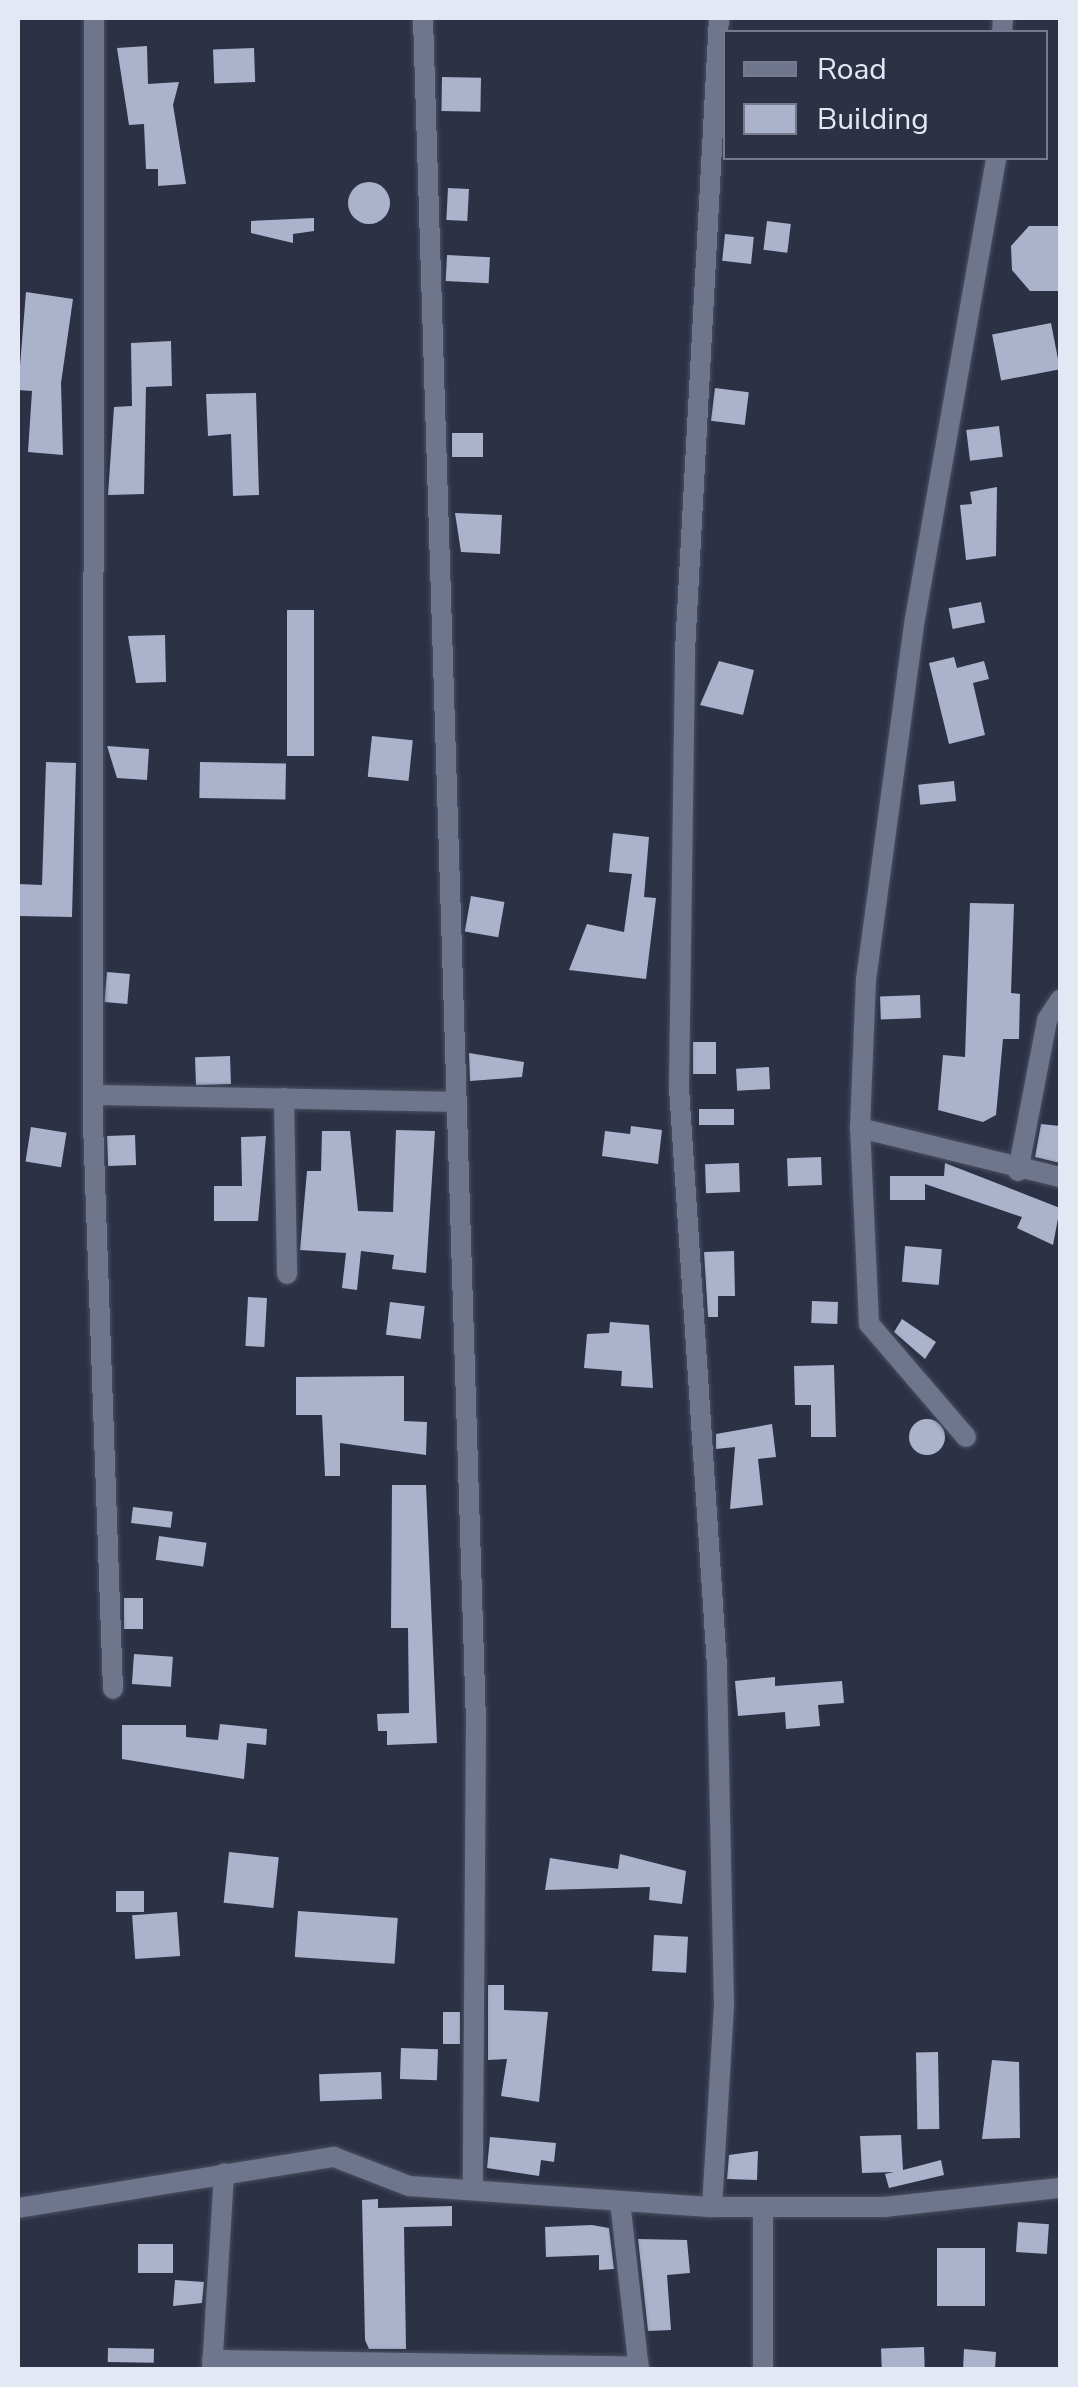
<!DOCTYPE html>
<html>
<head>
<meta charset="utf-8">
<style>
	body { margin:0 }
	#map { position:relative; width:1078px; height:2387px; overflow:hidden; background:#2c3146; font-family:"Nunito Sans",sans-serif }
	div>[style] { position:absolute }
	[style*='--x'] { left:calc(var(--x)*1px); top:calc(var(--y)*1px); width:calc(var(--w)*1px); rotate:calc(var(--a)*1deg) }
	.building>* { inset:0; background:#abb2cc; transform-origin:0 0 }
	.round { border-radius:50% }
	.roads { filter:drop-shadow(0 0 2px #4a4f60) drop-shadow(0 0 2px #4a4f60) }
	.minor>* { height:20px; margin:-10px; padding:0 10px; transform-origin:10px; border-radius:10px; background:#6e758d }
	span { translate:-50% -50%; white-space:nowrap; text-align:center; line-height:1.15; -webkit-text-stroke:10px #2c3146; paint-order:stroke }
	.frame { position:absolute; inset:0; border:20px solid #e4e8f5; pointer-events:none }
	.legend { position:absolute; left:723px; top:30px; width:325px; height:130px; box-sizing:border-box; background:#2c3146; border:2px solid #767a8c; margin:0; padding:12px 18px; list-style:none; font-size:30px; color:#e4e8f5 }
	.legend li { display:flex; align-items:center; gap:20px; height:50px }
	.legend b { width:50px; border:2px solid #767a8c }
</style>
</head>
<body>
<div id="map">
	<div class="building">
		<div style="clip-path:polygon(147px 46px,148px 84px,179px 82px,173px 105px,186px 184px,158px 186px,158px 169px,146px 169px,144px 124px,129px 125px,117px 48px)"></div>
		<div style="left:254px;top:48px;width:34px;height:41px;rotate:88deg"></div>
		<div style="left:442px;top:77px;width:39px;height:34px;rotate:1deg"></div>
		<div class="round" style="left:348px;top:182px;width:42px;height:42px"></div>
		<div style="left:448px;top:188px;width:21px;height:32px;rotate:3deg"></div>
		<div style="clip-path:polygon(314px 218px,314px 231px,293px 234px,293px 243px,251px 233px,251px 221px)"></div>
		<div style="left:767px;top:221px;width:24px;height:29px;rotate:7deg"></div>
		<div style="clip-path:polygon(1029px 226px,1060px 226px,1060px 291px,1030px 291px,1012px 270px,1011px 246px)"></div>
		<div style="left:725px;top:234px;width:29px;height:27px;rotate:6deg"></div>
		<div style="left:447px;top:255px;width:43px;height:26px;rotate:3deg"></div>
		<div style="clip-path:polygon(26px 292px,73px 299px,61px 383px,63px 455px,28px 452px,32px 391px,18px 390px)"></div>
		<div style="left:1051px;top:323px;width:47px;height:60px;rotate:79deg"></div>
		<div style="clip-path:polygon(171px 341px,172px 386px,146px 387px,144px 494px,108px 495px,114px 407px,132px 406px,131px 343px)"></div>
		<div style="left:715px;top:388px;width:34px;height:33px;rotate:7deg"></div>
		<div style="clip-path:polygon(256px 393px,259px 495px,233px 496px,231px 434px,208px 436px,206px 394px)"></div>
		<div style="left:999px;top:426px;width:31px;height:33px;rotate:83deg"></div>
		<div style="left:452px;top:433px;width:31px;height:24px"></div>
		<div style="clip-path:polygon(997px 487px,996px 556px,966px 560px,960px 505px,972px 504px,970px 492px)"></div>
		<div style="clip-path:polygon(455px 513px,502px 515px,500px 554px,461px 552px)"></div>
		<div style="left:981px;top:602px;width:21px;height:33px;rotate:79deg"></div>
		<div style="left:287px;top:610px;width:27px;height:146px"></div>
		<div style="clip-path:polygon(165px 635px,166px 682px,136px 683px,128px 636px)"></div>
		<div style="clip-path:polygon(954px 657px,957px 668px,984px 661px,989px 679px,973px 683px,985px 735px,949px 744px,929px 663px)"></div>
		<div style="clip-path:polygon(719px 661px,754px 670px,743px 715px,700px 705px)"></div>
		<div style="left:372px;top:736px;width:41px;height:41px;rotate:6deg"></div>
		<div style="clip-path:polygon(107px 746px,149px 749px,147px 780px,117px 778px)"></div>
		<div style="clip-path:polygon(46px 762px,76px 763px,72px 917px,18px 916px,18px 884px,42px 885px)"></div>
		<div style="left:200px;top:762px;width:86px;height:36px;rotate:1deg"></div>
		<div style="left:954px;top:781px;width:20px;height:36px;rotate:84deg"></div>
		<div style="clip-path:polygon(613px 833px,649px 837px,644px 897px,656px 898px,646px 979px,569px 970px,587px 924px,624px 932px,632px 874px,609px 872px)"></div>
		<div style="left:471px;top:896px;width:34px;height:36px;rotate:10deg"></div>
		<div style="clip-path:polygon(970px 903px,1014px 904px,1011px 993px,1020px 994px,1019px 1039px,1003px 1039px,996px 1115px,983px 1122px,938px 1110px,943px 1055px,965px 1057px)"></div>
		<div style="left:107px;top:972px;width:23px;height:30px;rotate:5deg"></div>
		<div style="left:920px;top:995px;width:23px;height:40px;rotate:88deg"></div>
		<div style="left:693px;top:1042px;width:23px;height:32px"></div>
		<div style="clip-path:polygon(469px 1053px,524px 1062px,522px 1077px,470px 1081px)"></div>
		<div style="left:230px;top:1056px;width:28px;height:35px;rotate:88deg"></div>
		<div style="left:769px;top:1067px;width:22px;height:33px;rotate:87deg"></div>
		<div style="left:734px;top:1109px;width:16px;height:35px;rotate:90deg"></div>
		<div style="clip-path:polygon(1041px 1124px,1060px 1126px,1060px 1163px,1035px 1157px)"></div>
		<div style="clip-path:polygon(631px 1126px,662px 1130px,658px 1164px,602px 1156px,605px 1131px,630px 1134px)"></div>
		<div style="left:31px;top:1127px;width:36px;height:35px;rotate:9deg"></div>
		<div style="clip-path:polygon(396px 1130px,435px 1131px,426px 1273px,392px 1269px,394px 1255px,361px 1251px,357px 1290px,342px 1288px,346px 1253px,300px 1250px,307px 1171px,321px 1171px,322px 1131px,350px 1131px,358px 1211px,393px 1212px)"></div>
		<div style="left:135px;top:1135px;width:30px;height:28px;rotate:88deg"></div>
		<div style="clip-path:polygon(266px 1136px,258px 1221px,214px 1221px,214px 1186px,242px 1186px,241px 1137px)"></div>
		<div style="left:821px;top:1157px;width:28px;height:34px;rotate:88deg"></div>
		<div style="left:739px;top:1163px;width:29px;height:34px;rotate:88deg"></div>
		<div style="clip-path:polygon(945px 1163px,1060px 1208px,1053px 1245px,1017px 1228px,1022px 1217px,925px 1184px,925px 1200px,890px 1200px,890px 1176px,944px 1176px)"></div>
		<div style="left:905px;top:1246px;width:37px;height:36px;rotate:5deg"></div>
		<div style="clip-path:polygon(734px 1251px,735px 1296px,718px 1296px,718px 1317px,708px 1317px,704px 1252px)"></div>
		<div style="left:248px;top:1297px;width:19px;height:49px;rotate:3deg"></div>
		<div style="left:812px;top:1301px;width:26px;height:22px;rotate:2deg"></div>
		<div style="left:390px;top:1302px;width:35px;height:33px;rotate:7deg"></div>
		<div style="clip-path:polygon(902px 1319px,936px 1342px,925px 1359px,894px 1332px)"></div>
		<div style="clip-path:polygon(610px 1322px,649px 1325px,653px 1388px,621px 1386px,622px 1371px,584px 1368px,587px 1334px,609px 1333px)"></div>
		<div style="clip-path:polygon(834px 1365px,836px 1437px,811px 1437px,811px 1405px,795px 1405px,794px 1366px)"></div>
		<div style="clip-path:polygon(404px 1376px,404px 1421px,427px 1422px,426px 1455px,340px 1443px,340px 1476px,325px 1476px,322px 1415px,296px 1415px,296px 1377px)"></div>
		<div class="round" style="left:909px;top:1419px;width:36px;height:36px"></div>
		<div style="clip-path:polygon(772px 1424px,776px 1457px,758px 1459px,763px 1505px,730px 1509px,735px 1447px,716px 1449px,716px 1434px)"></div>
		<div style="clip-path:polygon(392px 1485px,426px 1485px,437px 1743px,387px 1745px,387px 1731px,378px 1731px,377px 1714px,409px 1713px,408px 1628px,391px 1628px)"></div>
		<div style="left:133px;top:1507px;width:40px;height:16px;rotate:7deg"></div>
		<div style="left:159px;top:1536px;width:48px;height:24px;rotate:8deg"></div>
		<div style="left:124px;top:1598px;width:19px;height:31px"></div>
		<div style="left:134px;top:1654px;width:39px;height:30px;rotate:4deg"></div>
		<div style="clip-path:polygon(775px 1677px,775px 1686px,842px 1681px,844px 1703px,818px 1705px,820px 1726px,786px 1729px,785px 1712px,738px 1716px,735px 1681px)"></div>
		<div style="clip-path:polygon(220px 1724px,267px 1729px,266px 1745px,247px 1743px,244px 1779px,122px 1759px,122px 1725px,186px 1725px,186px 1737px,218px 1740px)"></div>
		<div style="left:229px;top:1852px;width:50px;height:51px;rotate:6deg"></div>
		<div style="clip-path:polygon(620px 1854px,686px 1871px,682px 1904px,649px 1900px,650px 1887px,545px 1890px,550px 1858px,618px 1869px)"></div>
		<div style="left:116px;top:1891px;width:28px;height:21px"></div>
		<div style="left:298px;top:1911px;width:100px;height:46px;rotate:4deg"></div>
		<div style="left:177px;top:1912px;width:44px;height:45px;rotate:86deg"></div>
		<div style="left:654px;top:1935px;width:34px;height:36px;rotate:3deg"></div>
		<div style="clip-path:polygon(488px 1985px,504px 1985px,504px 2010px,548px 2012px,539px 2102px,501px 2096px,507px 2059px,488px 2060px)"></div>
		<div style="left:460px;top:2012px;width:32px;height:17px;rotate:90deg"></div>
		<div style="left:401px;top:2048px;width:37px;height:31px;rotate:2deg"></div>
		<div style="left:938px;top:2052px;width:77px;height:22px;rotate:89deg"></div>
		<div style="clip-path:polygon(992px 2060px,1019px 2062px,1020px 2138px,982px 2139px)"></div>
		<div style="left:381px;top:2072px;width:27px;height:62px;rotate:88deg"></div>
		<div style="clip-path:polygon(901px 2135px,903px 2170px,941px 2160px,944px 2175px,889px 2188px,885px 2174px,894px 2172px,862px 2173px,860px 2136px)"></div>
		<div style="clip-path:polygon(490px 2137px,556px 2143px,554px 2162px,541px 2160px,539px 2176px,487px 2168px)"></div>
		<div style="clip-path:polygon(758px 2151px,757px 2180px,727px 2179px,729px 2155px)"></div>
		<div style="clip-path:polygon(378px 2199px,378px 2208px,452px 2206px,452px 2226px,404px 2227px,406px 2349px,369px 2349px,365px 2340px,362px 2200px)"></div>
		<div style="left:1018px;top:2222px;width:31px;height:30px;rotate:4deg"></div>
		<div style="clip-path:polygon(592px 2225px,609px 2228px,614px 2269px,599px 2270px,599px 2255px,546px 2257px,545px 2227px)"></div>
		<div style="clip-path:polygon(638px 2239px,687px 2240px,690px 2273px,667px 2275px,671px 2330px,648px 2331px)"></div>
		<div style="left:173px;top:2244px;width:29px;height:35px;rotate:90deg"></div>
		<div style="left:937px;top:2248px;width:48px;height:58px"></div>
		<div style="clip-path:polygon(175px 2280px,204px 2282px,202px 2303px,173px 2306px)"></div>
		<div style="left:924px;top:2347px;width:23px;height:43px;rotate:88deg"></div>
		<div style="left:108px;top:2348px;width:46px;height:14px;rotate:1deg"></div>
		<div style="clip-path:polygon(964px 2349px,996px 2352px,995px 2370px,963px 2370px)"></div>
	</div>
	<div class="roads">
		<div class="minor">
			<div style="--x:94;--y:18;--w:1105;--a:90.05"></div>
			<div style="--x:93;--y:1123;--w:566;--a:87.98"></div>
			<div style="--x:423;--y:18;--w:1704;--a:88.22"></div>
			<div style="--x:476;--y:1721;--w:468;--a:90.4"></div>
			<div style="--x:1002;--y:32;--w:14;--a:-86"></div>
			<div style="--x:96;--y:1095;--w:355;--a:1.1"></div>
			<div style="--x:284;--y:1098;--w:176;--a:89"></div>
			<div style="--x:860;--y:1128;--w:206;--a:13.8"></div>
			<div style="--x:1018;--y:1171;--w:154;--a:-79.1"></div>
			<div style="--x:1047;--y:1020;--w:24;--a:-57"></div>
			<div style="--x:966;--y:1437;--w:149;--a:-130.6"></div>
			<div style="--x:869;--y:1324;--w:196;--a:-92.6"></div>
			<div style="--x:860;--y:1128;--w:148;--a:-87.7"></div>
			<div style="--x:866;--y:980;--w:364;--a:-82.3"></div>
			<div style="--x:915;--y:619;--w:468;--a:-80"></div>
			<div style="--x:620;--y:2201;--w:170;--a:83.6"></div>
			<div style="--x:712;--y:2207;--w:202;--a:-86.6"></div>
			<div style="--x:724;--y:2005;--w:339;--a:-91.2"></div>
			<div style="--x:717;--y:1666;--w:579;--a:-93.76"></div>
			<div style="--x:679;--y:1088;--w:437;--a:-89.2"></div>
			<div style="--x:685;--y:651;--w:634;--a:-86.93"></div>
			<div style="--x:18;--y:2208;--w:320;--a:-9.2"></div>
			<div style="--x:334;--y:2157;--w:80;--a:21.1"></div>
			<div style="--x:409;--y:2186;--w:304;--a:4"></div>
			<div style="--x:712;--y:2207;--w:172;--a:0"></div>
			<div style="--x:884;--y:2207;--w:177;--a:-6.2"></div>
			<div style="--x:763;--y:2208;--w:162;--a:90"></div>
			<div style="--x:212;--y:2360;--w:427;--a:0.9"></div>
			<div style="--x:212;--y:2370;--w:197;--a:-86.5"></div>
		</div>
	</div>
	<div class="frame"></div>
	<ul class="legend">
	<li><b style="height:12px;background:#6e758d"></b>Road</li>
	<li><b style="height:28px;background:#abb2cc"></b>Building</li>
	</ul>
</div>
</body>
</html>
